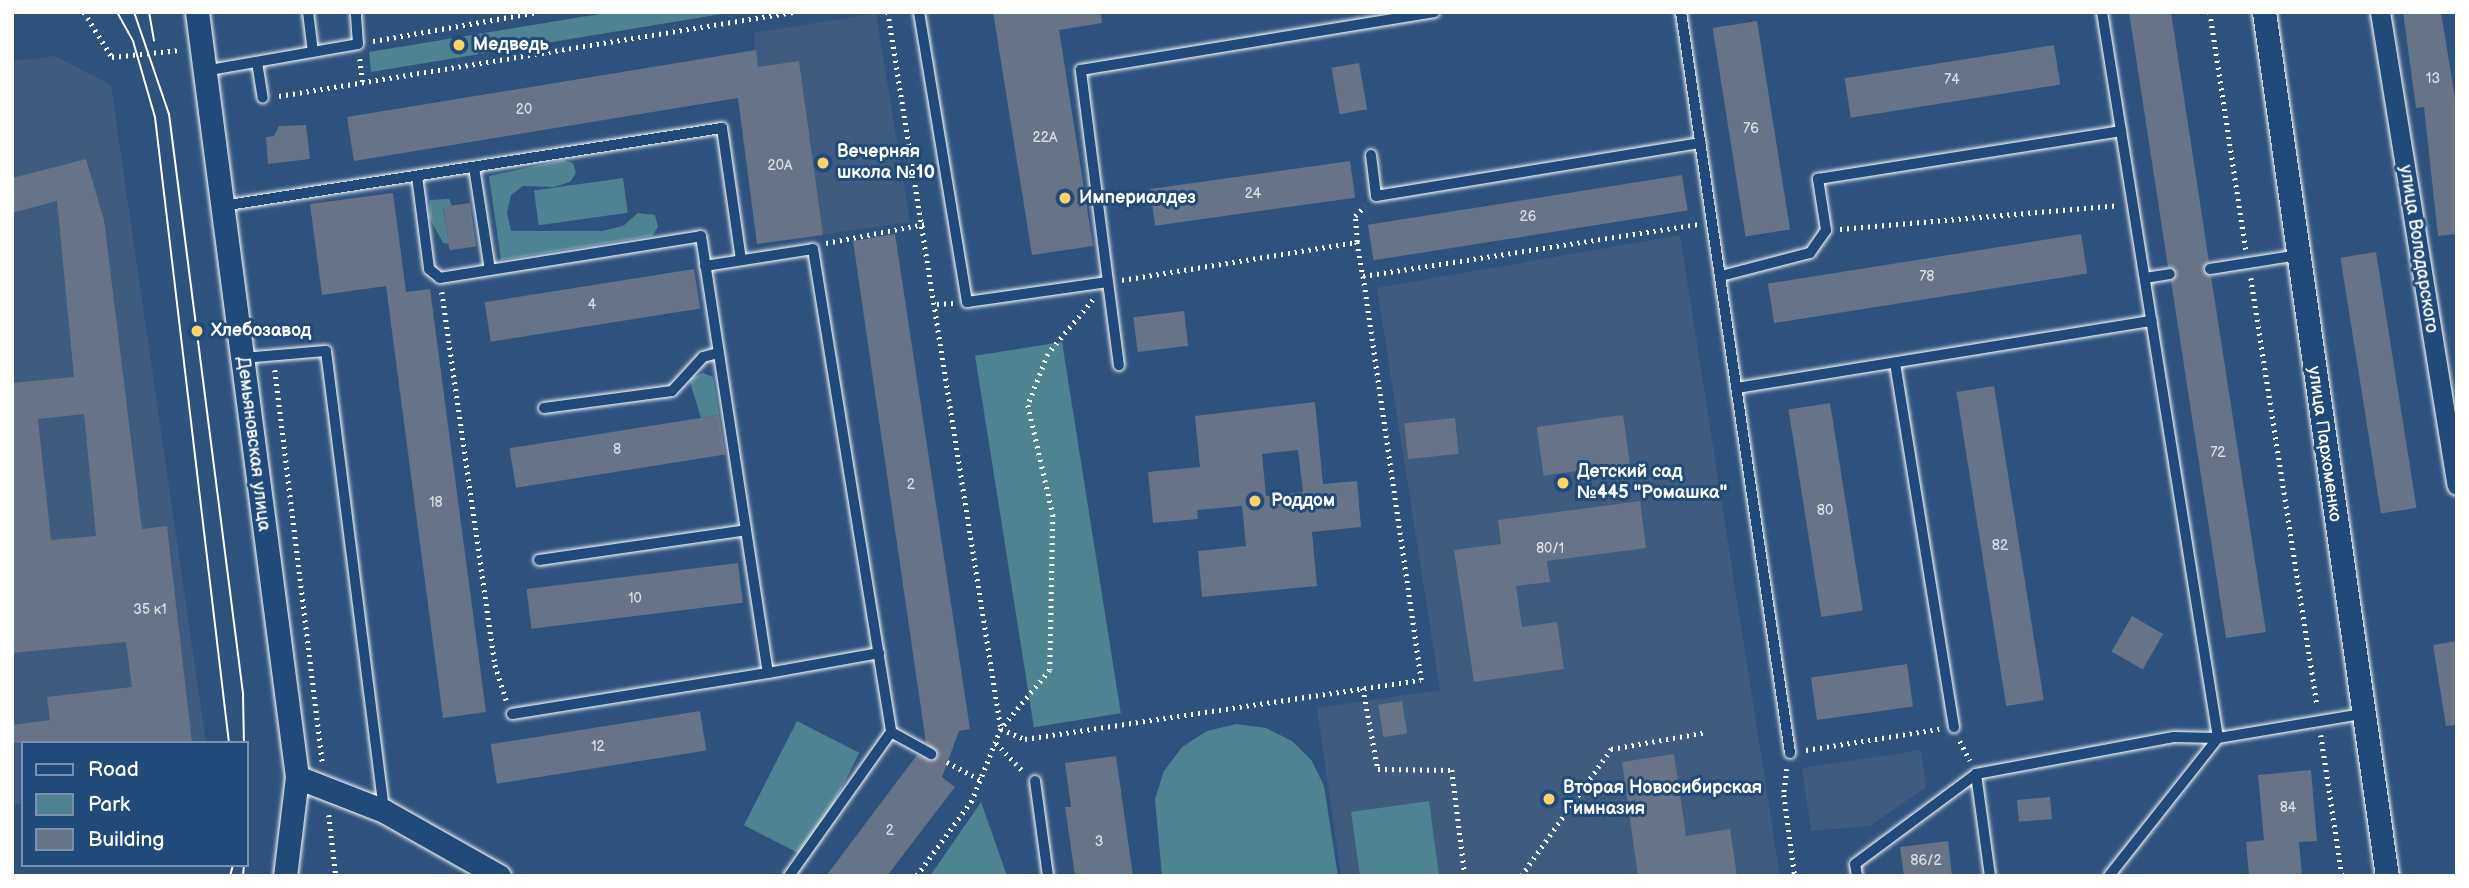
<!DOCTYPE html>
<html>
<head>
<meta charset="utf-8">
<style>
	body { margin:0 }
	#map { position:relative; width:2469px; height:888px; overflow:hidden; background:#2d527d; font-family:"Balsamiq Sans",sans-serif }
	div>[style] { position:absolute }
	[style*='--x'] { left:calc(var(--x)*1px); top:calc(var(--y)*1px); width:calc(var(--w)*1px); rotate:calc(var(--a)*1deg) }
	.built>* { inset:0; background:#3e5c80 }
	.green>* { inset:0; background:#4e8391; transform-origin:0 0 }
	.building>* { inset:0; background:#677387; transform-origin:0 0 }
	.path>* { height:4.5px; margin-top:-2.25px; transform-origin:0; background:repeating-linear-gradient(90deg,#fff 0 2px,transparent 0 7px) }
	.roads { filter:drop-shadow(0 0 2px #fff) drop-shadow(0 0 2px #fff) }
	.service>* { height:10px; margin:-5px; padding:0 5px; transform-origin:5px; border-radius:5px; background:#1f4a7a }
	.minor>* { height:19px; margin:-9.5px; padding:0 9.5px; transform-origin:9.5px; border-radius:9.5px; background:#1f4a7a }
	.tertiary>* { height:23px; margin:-11.5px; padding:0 11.5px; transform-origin:11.5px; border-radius:11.5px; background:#1f4a7a }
	.tram>* { height:2px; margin:-1px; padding:0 1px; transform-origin:1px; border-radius:1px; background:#fff }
	.dots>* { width:19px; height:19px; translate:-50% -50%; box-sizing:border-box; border:4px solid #1f4a7a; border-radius:50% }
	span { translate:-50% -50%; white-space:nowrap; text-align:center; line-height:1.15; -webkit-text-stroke:6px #1f4a7a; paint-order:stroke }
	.number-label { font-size:14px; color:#d9dce1 }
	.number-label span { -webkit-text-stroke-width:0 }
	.poi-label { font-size:18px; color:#fff; font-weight:700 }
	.left { translate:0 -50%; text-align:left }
	.street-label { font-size:18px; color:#fff }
	.frame { position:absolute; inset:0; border:14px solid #fff; pointer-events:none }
	.legend { position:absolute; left:21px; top:741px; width:228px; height:126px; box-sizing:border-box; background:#1f4a7a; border:2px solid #7992af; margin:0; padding:9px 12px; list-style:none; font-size:21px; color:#fff }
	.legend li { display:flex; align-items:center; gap:14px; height:35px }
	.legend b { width:35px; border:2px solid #7992af }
</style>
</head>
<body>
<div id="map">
	<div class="built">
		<div style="clip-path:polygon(876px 13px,910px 222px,757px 244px,738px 98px,701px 104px,694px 60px,755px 50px,754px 33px)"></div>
		<div style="clip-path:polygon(55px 56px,111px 85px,206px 743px,23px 743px,23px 803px,12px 805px,12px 61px)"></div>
		<div style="clip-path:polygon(1680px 235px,1780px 876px,1341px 876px,1317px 708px,1440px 690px,1377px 288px)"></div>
		<div style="clip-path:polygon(1921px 750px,1926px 787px,1870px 826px,1811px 831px,1802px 768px)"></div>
	</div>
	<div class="green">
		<div style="clip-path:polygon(612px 12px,734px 12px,371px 72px,369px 52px)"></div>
		<div style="clip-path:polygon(563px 160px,573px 163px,576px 173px,570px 182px,554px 187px,523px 186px,511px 195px,507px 213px,511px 231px,602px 231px,623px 226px,638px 213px,655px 215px,658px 227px,652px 236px,501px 260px,489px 176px)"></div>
		<div style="left:623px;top:178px;width:35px;height:90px;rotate:82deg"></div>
		<div style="clip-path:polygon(449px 199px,452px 206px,443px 208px,449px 244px,443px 243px,429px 217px,430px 200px)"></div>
		<div style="left:1062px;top:342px;width:376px;height:88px;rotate:81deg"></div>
		<div style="clip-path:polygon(703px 373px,713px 377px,719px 415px,701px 418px,689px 379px)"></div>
		<div style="left:797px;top:721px;width:70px;height:117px;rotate:27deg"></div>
		<div style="clip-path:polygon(1236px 724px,1266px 728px,1292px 741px,1312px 761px,1324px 786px,1338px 876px,1162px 876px,1155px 799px,1164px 771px,1182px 747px,1207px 731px)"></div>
		<div style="clip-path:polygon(1429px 801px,1439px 876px,1360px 876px,1351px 812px)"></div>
		<div style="clip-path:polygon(981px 802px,1007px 876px,930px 876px)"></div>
	</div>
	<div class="building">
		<div style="clip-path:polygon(993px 12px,1101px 12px,1102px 23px,1059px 30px,1093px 246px,1032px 255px)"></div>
		<div style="clip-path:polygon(2129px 12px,2171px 12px,2209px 262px,2203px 269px,2211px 276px,2266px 632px,2226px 638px,2171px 281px,2177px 274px,2168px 267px)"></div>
		<div style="clip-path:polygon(2403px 12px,2441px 12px,2457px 110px,2457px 234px,2438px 236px,2424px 107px,2416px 108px)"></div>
		<div style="left:1757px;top:21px;width:211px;height:45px;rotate:81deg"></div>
		<div style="left:2054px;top:45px;width:40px;height:212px;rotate:81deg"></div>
		<div style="clip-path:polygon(756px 50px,758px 67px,799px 61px,823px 235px,757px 244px,738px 98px,354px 161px,347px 117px)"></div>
		<div style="left:1359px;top:63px;width:47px;height:28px;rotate:80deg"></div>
		<div style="clip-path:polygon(306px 125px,310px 159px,268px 164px,266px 137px,274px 136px,279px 126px)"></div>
		<div style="clip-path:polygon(evenodd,86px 159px,104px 220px,142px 529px,167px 526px,192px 743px,12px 743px,12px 725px,50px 720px,47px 697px,132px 687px,126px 642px,12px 653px,12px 383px,74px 377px,57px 201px,12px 213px,12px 178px,86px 159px,84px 414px,96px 536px,51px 540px,38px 419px,84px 414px)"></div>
		<div style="left:1350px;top:161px;width:37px;height:202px;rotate:82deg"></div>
		<div style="left:1682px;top:175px;width:36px;height:318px;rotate:81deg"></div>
		<div style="clip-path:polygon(393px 193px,406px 292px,430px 289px,486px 712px,443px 718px,386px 286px,322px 295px,310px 204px)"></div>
		<div style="left:470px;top:203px;width:44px;height:27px;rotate:82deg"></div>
		<div style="clip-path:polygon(895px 234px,970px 729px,959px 731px,942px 777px,955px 787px,887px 876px,826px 876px,917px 755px,932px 761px,938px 755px,926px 743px,853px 241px)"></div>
		<div style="left:2081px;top:234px;width:40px;height:317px;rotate:81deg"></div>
		<div style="left:2376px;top:252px;width:259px;height:36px;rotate:81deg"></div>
		<div style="left:694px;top:269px;width:40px;height:212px;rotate:81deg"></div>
		<div style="left:1184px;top:311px;width:35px;height:51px;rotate:83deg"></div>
		<div style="left:1994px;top:386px;width:318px;height:38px;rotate:81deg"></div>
		<div style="clip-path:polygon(evenodd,1315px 402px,1323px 484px,1357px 481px,1361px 527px,1312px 532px,1317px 586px,1202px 597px,1198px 551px,1246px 546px,1242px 506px,1197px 510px,1198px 519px,1153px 523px,1148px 472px,1200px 467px,1195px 416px,1315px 402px,1298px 450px,1303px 492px,1266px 496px,1262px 454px,1298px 450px)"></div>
		<div style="left:1830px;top:403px;width:210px;height:42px;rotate:81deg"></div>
		<div style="left:719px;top:415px;width:40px;height:212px;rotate:81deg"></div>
		<div style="left:1623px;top:415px;width:49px;height:87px;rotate:82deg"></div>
		<div style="left:1455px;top:418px;width:36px;height:51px;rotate:84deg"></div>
		<div style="clip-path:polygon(1640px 501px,1646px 548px,1547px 561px,1550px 582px,1516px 586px,1522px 627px,1557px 622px,1564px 669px,1474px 682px,1454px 550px,1501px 544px,1498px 520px)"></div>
		<div style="left:738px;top:563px;width:40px;height:213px;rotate:83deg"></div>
		<div style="left:2132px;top:616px;width:36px;height:41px;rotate:30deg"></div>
		<div style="clip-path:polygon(2457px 641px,2457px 725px,2446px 726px,2433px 645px)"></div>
		<div style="left:1907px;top:664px;width:43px;height:97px;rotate:82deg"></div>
		<div style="left:1402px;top:701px;width:33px;height:24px;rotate:81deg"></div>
		<div style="left:700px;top:711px;width:40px;height:212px;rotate:81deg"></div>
		<div style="clip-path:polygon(1674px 754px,1686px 836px,1730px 829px,1737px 876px,1638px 876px,1622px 762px)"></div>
		<div style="clip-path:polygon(1116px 756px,1133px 876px,1075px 876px,1065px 807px,1071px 807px,1065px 763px)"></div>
		<div style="clip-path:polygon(2311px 770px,2317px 841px,2299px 842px,2302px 876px,2249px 876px,2246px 842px,2264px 840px,2258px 775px)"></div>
		<div style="left:2050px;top:797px;width:22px;height:33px;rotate:85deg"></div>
		<div style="clip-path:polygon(1948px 841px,1952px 876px,1904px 876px,1900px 847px)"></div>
	</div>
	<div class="path">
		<div style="--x:84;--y:12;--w:53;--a:58.1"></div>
		<div style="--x:112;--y:57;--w:68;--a:-5.9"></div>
		<div style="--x:888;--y:12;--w:726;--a:81.04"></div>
		<div style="--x:1001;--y:729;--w:78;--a:111.9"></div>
		<div style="--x:972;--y:801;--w:93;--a:126.3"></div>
		<div style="--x:2210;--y:12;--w:240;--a:81.4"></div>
		<div style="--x:373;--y:41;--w:168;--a:-10"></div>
		<div style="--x:360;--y:59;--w:23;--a:83"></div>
		<div style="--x:279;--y:96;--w:521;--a:-9.28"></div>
		<div style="--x:1840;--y:229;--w:279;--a:-4.9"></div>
		<div style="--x:1357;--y:242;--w:35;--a:80"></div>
		<div style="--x:1363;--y:276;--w:339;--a:-8.8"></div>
		<div style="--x:826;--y:243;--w:101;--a:-10.9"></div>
		<div style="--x:2251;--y:278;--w:432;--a:81.2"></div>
		<div style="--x:1122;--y:280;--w:238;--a:-9.2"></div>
		<div style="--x:1357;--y:242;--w:26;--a:-94"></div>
		<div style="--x:1355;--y:216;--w:14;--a:-45"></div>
		<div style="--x:442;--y:292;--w:377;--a:81.9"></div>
		<div style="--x:495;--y:665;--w:38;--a:72"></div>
		<div style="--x:1093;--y:300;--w:70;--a:129.8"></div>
		<div style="--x:1048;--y:354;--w:55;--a:111.4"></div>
		<div style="--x:1028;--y:405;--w:113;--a:77.2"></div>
		<div style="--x:1053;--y:515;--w:155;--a:91.1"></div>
		<div style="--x:1050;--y:670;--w:77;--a:129.7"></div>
		<div style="--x:1001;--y:729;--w:26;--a:23"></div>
		<div style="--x:1025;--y:739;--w:400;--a:-8.5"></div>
		<div style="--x:1421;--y:680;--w:408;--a:-98.2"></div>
		<div style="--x:937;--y:304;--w:16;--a:-4"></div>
		<div style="--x:275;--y:370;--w:397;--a:83.1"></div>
		<div style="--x:1363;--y:688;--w:82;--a:79.5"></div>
		<div style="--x:1378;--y:769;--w:74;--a:0.8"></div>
		<div style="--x:1452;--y:770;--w:107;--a:83"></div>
		<div style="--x:2321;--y:735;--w:143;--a:81.5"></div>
		<div style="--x:1960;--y:741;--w:22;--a:63"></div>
		<div style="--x:996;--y:743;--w:39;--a:46"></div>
		<div style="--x:1806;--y:750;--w:135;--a:-9"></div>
		<div style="--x:947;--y:762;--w:40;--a:28"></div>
		<div style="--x:1787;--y:769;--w:26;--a:97"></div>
		<div style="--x:1784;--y:795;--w:82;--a:82.3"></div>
		<div style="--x:329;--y:815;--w:61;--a:83.5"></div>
		<div style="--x:1521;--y:876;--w:156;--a:-54.7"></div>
		<div style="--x:1611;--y:749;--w:97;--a:-10"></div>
	</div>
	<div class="roads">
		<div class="service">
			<div style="--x:308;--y:12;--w:39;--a:83"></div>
			<div style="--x:919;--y:12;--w:294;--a:80.6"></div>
			<div style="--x:967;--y:302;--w:142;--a:-8.1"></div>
			<div style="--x:1108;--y:282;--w:84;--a:82.5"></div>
			<div style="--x:1681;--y:12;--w:749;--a:81.63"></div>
			<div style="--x:2102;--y:12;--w:735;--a:80.92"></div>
			<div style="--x:2218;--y:738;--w:176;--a:128.3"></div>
			<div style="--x:257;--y:62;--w:36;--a:81"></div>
			<div style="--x:204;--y:71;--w:156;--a:-9.9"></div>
			<div style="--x:358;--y:44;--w:32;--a:-94"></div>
			<div style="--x:1371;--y:155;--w:41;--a:83"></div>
			<div style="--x:1376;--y:196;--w:329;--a:-9.3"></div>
			<div style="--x:474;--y:167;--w:104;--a:81.2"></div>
			<div style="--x:417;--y:176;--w:94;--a:82.6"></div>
			<div style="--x:429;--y:269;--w:14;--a:39"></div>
			<div style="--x:440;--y:278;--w:264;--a:-9.1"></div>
			<div style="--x:701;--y:236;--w:442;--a:81.3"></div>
			<div style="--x:768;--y:673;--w:113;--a:-10.2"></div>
			<div style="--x:222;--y:206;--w:506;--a:-8.87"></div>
			<div style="--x:722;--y:128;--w:133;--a:81.8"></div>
			<div style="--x:705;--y:266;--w:109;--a:-8.9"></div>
			<div style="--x:813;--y:249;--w:489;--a:80.8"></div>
			<div style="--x:891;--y:732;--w:176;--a:125.3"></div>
			<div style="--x:2210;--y:269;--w:89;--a:-9"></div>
			<div style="--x:1721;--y:276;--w:92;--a:-14.5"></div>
			<div style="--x:1810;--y:253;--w:28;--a:-55"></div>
			<div style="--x:1826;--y:230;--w:52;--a:-98.9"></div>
			<div style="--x:1818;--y:179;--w:307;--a:-9"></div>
			<div style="--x:2145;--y:278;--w:25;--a:-9"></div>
			<div style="--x:1108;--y:282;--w:214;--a:-97.3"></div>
			<div style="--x:1081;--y:70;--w:358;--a:-9.3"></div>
			<div style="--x:242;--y:358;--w:84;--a:-4.8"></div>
			<div style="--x:326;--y:351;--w:464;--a:82.8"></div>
			<div style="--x:1895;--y:363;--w:369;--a:80.8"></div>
			<div style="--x:1737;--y:388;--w:420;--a:-9.2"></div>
			<div style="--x:544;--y:408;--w:129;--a:-7.6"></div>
			<div style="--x:672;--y:391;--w:46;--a:-47.6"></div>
			<div style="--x:703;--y:357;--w:16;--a:-15"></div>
			<div style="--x:539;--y:560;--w:209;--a:-8.2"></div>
			<div style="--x:512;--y:714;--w:259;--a:-9.1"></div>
			<div style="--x:891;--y:732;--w:46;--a:28.8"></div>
			<div style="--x:1976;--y:774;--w:103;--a:82.2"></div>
			<div style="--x:1035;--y:781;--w:96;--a:82.2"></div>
			<div style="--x:1857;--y:876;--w:12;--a:-99"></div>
			<div style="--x:1855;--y:864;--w:151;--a:-36.6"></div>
			<div style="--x:1976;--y:774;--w:201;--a:-10.6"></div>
			<div style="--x:2174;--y:737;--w:44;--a:1.3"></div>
			<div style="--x:2218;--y:738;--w:146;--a:-9.5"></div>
		</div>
		<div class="minor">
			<div style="--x:2380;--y:12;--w:479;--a:80.8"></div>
		</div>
		<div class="tertiary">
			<div style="--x:197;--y:12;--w:772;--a:82.55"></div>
			<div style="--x:297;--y:777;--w:100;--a:96.9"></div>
			<div style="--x:2264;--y:12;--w:873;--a:81.9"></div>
			<div style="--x:297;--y:777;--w:93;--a:21.3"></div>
			<div style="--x:384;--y:811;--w:132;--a:29.5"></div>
		</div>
	</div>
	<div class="tram">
		<div style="--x:117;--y:12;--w:33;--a:61"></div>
		<div style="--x:133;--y:41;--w:79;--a:73.9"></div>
		<div style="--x:155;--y:117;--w:630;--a:83.26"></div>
		<div style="--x:134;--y:12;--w:108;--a:71.1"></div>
		<div style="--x:169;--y:114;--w:584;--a:82.72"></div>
		<div style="--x:243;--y:693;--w:50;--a:88.9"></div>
		<div style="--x:149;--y:12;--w:29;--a:80"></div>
		<div style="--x:230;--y:876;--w:11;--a:-75"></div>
		<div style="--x:243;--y:876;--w:11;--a:-85"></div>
	</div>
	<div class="dots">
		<div style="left:459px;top:45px;background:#ffd166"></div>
		<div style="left:823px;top:163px;background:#ffd166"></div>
		<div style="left:1065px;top:198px;background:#ffd166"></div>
		<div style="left:197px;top:331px;background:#ffd166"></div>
		<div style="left:1563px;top:483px;background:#ffd166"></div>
		<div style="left:1255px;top:501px;background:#ffd166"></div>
		<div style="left:1549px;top:799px;background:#ffd166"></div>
	</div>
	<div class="number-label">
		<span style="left:2433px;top:79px">13</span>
		<span style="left:1952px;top:80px">74</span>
		<span style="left:524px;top:110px">20</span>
		<span style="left:1751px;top:129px">76</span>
		<span style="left:1045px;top:138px">22А</span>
		<span style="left:780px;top:166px">20А</span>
		<span style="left:1253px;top:194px">24</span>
		<span style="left:1528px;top:217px">26</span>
		<span style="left:1927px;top:277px">78</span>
		<span style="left:592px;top:305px">4</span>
		<span style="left:617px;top:450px">8</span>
		<span style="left:2218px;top:453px">72</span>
		<span style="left:911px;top:485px">2</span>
		<span style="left:436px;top:503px">18</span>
		<span style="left:1825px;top:511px">80</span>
		<span style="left:2000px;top:546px">82</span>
		<span style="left:1550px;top:549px">80/1</span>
		<span style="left:635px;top:599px">10</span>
		<span style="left:150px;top:610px">35 к1</span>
		<span style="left:598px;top:747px">12</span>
		<span style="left:2288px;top:808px">84</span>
		<span style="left:890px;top:831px">2</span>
		<span style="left:1099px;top:842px">3</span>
		<span style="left:1926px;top:861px">86/2</span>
	</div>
	<div class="poi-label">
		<span class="left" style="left:473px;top:45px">Медведь</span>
		<span class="left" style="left:837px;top:163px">Вечерняя<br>школа №10</span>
		<span class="left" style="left:1079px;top:198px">Империалдез</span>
		<span class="left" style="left:211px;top:331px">Хлебозавод</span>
		<span class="left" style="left:1577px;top:483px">Детский сад<br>№445 "Ромашка"</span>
		<span class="left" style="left:1271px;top:501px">Роддом</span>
		<span class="left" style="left:1563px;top:799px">Вторая Новосибирская<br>Гимназия</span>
	</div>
	<div class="street-label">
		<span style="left:2418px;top:249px;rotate:81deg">улица Володарского</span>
		<span style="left:253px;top:444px;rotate:83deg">Демьяновская улица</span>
		<span style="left:2324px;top:444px;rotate:82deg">улица Пархоменко</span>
	</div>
	<div class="frame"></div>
	<ul class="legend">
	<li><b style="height:9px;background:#1f4a7a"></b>Road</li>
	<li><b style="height:19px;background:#4e8391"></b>Park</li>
	<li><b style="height:19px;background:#677387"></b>Building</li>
	</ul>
</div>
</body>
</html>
